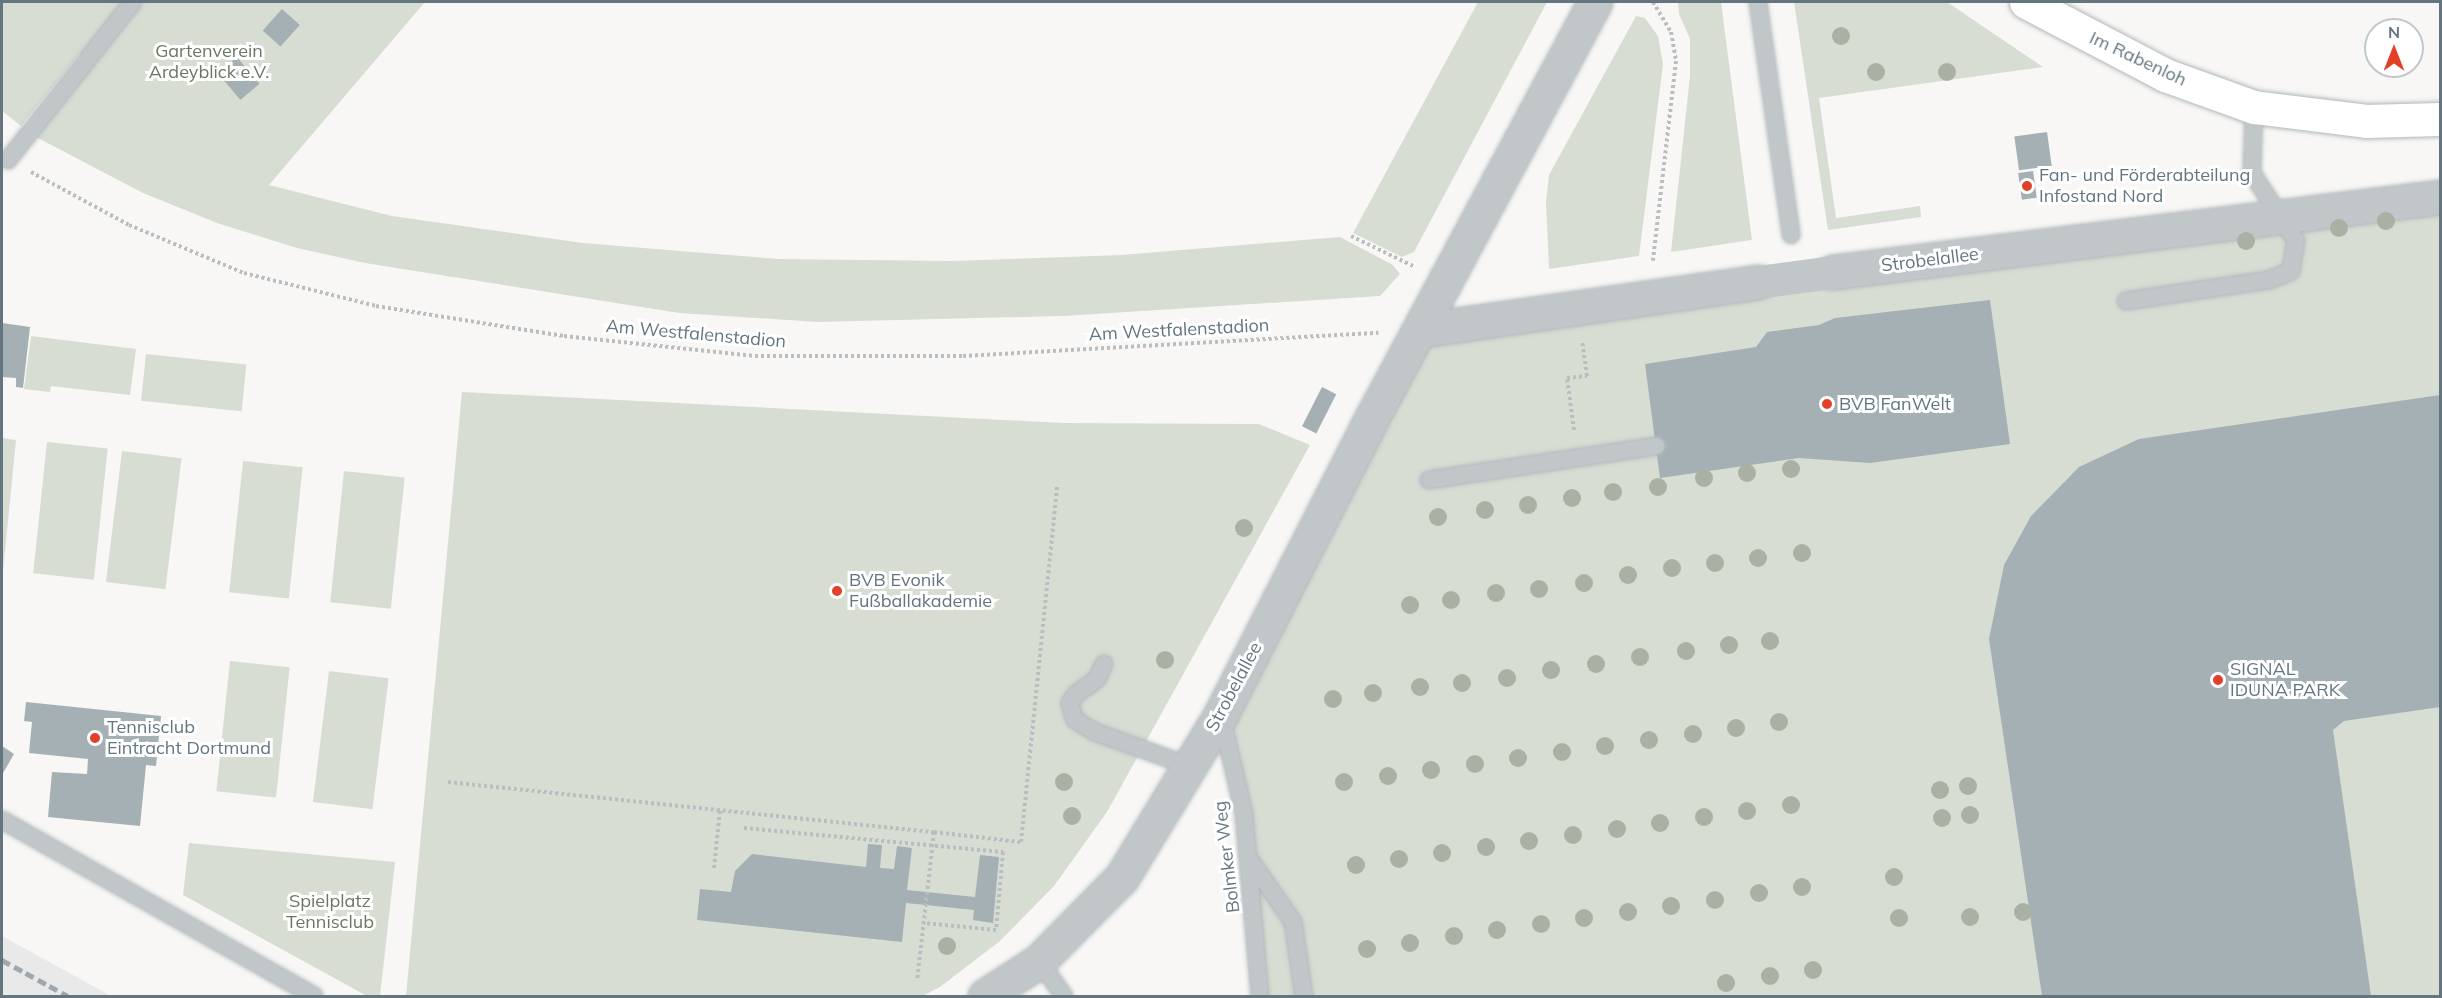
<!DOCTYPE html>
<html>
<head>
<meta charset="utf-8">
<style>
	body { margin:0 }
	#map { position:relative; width:2442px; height:998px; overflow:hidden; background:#f8f7f5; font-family:Mulish,sans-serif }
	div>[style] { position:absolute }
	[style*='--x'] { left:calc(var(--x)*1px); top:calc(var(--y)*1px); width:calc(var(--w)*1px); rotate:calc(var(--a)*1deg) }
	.built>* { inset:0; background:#e8e9e8 }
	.green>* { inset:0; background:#d8ddd4; transform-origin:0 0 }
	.building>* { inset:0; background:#a5b0b4; transform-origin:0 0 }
	.path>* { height:4px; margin-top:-2px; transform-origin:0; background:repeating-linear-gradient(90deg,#bbbec0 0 3px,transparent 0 6px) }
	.roads { filter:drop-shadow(0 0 2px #b1b8bc) drop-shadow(0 0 2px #b1b8bc) }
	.lane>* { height:16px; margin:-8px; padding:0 8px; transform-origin:8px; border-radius:8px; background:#c1c6c9 }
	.street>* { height:33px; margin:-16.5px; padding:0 16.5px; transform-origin:16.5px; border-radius:16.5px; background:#c1c6c9 }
	.secondary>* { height:33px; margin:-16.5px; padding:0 16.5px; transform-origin:16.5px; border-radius:16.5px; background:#fff }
	.rail>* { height:4.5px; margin-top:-2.25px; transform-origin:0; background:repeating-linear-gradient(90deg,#a0a8ad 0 9px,transparent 0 13.5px) }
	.street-bridge>* { height:33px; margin:-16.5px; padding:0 16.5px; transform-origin:16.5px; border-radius:16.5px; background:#c1c6c9 }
	.trees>* { width:18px; height:18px; margin:-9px; border-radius:50%; background:#a9b1a4 }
	.dots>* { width:16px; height:16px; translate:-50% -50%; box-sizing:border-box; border:3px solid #fff; border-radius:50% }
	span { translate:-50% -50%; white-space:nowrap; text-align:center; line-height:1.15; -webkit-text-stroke:6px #fff; paint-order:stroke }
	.park-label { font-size:18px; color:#687861 }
	.street-label { font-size:18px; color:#637680 }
	.poi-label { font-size:18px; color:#637680 }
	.left { translate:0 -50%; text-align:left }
	.frame { position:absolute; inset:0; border:3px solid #637680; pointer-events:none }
	.north { position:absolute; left:2364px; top:18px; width:60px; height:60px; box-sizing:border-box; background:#fff; border:2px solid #c1c8cc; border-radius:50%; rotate:0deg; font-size:16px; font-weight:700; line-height:24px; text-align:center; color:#637680 }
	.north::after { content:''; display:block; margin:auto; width:21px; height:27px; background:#e34029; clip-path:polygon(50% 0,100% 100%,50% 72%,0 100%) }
</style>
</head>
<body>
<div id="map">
	<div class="built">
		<div style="clip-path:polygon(2px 936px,111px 996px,2px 996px)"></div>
	</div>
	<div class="green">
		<div style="clip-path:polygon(2px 2px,425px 2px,269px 185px,392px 216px,583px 243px,778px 259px,953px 261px,1121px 255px,1340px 237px,1393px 265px,1400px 274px,1380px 296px,1064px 316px,818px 322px,679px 313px,365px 263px,297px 248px,217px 223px,143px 193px,36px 137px,87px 59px,80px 53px,21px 126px,2px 111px)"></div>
		<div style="clip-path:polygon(1478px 2px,1547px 2px,1414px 252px,1402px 257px,1353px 233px)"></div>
		<div style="clip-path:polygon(1678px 2px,1721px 2px,1752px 240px,1671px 252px,1690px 76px,1690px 39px,1679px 14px)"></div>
		<div style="clip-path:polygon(1794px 2px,1947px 2px,2043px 67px,1819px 98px,1836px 218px,1920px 206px,1921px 217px,1828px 230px)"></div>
		<div style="clip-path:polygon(1636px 16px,1645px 18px,1658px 36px,1663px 64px,1639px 256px,1549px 269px,1546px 201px,1549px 175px)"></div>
		<div style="clip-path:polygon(2440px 191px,2440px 996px,1260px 996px,1244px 814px,1221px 714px,1440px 328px)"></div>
		<div style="clip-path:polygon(31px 336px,136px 349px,130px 395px,51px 386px,50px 392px,24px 389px)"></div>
		<div style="left:146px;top:354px;width:101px;height:47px;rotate:6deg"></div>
		<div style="clip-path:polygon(462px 392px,1064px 423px,1259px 424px,1310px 445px,1107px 812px,1054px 886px,1000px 941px,940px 987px,922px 996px,406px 996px)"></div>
		<div style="clip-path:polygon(2px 438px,16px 440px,3px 571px,2px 571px)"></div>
		<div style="left:47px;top:442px;width:61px;height:132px;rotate:6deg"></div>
		<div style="left:122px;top:451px;width:60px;height:132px;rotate:7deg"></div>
		<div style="left:243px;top:461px;width:60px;height:132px;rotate:6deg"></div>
		<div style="left:344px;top:471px;width:61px;height:132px;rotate:6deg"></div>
		<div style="left:230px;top:661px;width:60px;height:131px;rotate:6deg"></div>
		<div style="left:329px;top:671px;width:60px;height:132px;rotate:7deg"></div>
		<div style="clip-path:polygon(189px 843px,395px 862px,380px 996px,367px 996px,183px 895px)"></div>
	</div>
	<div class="building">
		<div style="left:282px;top:9px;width:24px;height:29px;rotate:42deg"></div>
		<div style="left:237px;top:57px;width:35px;height:25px;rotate:50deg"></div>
		<div style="left:2047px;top:132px;width:34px;height:33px;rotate:82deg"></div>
		<div style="left:2033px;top:171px;width:27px;height:15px;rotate:82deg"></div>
		<div style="clip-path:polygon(1990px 300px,2010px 444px,1870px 463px,1799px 458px,1660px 478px,1645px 364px,1756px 347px,1767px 332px,1819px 325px,1835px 318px)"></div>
		<div style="clip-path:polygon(2px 323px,30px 327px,23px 388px,16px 387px,16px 378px,2px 377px)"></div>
		<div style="left:1322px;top:387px;width:16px;height:44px;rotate:27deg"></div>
		<div style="clip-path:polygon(2440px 395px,2440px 707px,2344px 721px,2333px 730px,2371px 996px,2042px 996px,1989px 639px,2004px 565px,2031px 516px,2079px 467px,2139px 439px)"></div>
		<div style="clip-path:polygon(26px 702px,161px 716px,156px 766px,146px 765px,140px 826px,48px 817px,52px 772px,87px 774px,88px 759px,29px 753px,32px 722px,24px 721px)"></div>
		<div style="clip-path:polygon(2px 746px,14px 754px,2px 775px)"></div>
		<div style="clip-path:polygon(868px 844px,882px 845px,880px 868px,894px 869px,897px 846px,912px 848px,907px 890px,975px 897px,980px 855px,999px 857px,993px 923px,973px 920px,974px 910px,906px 903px,902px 942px,697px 920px,700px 889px,731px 892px,735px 871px,752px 854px,866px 867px)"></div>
	</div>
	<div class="path">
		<div style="--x:1653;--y:2;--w:35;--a:59"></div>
		<div style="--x:1671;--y:32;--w:29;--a:80"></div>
		<div style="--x:1676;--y:61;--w:201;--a:96.6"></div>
		<div style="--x:31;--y:172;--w:111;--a:28.4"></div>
		<div style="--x:129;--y:225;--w:125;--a:22.7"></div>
		<div style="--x:244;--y:273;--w:136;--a:14"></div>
		<div style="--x:376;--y:306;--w:190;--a:9.1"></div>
		<div style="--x:564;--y:336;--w:192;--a:6"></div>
		<div style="--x:755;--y:356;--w:208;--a:0"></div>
		<div style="--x:963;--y:356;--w:416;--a:-3.2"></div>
		<div style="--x:1351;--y:236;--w:69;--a:25.8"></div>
		<div style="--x:1574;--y:430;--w:52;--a:-97.7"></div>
		<div style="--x:1567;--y:378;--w:20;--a:-6"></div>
		<div style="--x:1587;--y:376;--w:34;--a:-98"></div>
		<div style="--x:448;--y:782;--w:489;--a:5.9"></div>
		<div style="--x:934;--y:832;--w:150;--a:96.5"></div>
		<div style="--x:744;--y:828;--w:260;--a:5.3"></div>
		<div style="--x:1003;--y:852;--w:78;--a:95.1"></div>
		<div style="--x:996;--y:930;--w:72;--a:-174.4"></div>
		<div style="--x:934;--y:832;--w:88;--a:6.6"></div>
		<div style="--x:1021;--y:842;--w:358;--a:-84.2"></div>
		<div style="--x:714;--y:868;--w:58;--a:-84.1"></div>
	</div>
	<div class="roads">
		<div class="lane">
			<div style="--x:1758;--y:2;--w:235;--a:81.9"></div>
			<div style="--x:8;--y:160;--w:201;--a:-51.7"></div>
			<div style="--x:2126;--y:301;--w:145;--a:-8.4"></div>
			<div style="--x:2269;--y:280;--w:24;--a:-22"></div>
			<div style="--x:2291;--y:271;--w:30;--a:-81"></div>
			<div style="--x:2296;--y:241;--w:81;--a:-122.9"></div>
			<div style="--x:2252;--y:173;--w:66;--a:-88.3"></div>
			<div style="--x:1429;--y:480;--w:230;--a:-8.5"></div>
			<div style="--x:1104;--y:664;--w:17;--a:115"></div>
			<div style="--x:1097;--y:679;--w:26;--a:144"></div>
			<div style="--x:1076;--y:694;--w:11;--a:124"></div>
			<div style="--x:1070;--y:703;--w:18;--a:74"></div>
			<div style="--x:1075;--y:720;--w:23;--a:31"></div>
			<div style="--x:1095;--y:732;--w:100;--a:19.9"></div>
			<div style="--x:1221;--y:715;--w:102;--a:76.9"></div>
			<div style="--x:1244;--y:814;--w:183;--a:85"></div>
			<div style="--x:2;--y:820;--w:358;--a:29.4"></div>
			<div style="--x:1248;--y:857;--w:79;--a:55.3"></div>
			<div style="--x:1293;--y:922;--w:75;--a:81.5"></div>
			<div style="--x:1039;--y:961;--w:43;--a:54.5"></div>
		</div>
		<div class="street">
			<div style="--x:1833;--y:272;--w:612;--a:-7.04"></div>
			<div style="--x:1421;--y:330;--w:340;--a:-8.1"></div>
			<div style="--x:985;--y:996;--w:64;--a:-32.9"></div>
			<div style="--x:1039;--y:961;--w:118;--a:-45.3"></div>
			<div style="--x:1122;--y:877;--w:191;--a:-58.7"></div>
			<div style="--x:1221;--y:714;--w:322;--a:-63"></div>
			<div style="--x:1367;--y:427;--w:482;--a:-61.8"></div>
		</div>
		<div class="secondary">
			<div style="--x:2026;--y:2;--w:157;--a:27.7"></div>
			<div style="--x:2165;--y:75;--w:95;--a:19.8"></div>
			<div style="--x:2254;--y:107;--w:113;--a:7.1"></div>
			<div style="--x:2366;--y:121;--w:74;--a:-1.5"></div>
		</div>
	</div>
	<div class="rail">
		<div style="--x:2;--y:960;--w:75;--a:28.6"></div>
	</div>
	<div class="street-bridge">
		<div style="--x:1758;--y:282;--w:76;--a:-7.6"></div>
	</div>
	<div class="trees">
		<div style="left:1841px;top:36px"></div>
		<div style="left:1876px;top:72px"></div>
		<div style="left:1947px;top:72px"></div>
		<div style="left:2386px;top:221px"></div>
		<div style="left:2339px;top:228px"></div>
		<div style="left:2246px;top:241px"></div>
		<div style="left:1791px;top:469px"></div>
		<div style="left:1747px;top:473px"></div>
		<div style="left:1704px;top:478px"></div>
		<div style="left:1658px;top:487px"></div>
		<div style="left:1613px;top:492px"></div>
		<div style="left:1572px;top:498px"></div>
		<div style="left:1528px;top:505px"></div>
		<div style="left:1485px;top:510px"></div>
		<div style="left:1438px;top:517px"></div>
		<div style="left:1244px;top:528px"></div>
		<div style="left:1802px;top:553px"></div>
		<div style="left:1758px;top:558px"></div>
		<div style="left:1715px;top:563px"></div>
		<div style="left:1672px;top:568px"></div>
		<div style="left:1628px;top:575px"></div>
		<div style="left:1584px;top:583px"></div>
		<div style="left:1539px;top:589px"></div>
		<div style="left:1496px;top:593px"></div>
		<div style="left:1451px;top:600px"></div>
		<div style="left:1410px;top:605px"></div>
		<div style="left:1770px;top:641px"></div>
		<div style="left:1729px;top:645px"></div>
		<div style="left:1686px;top:651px"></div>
		<div style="left:1640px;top:657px"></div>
		<div style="left:1165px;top:660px"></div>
		<div style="left:1596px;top:664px"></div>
		<div style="left:1551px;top:670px"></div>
		<div style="left:1507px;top:678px"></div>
		<div style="left:1462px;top:683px"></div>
		<div style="left:1420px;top:687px"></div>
		<div style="left:1373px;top:693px"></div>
		<div style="left:1333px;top:699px"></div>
		<div style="left:1779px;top:722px"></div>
		<div style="left:1736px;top:728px"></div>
		<div style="left:1693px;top:734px"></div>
		<div style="left:1649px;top:740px"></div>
		<div style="left:1605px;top:746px"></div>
		<div style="left:1562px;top:752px"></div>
		<div style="left:1518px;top:758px"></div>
		<div style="left:1475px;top:764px"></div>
		<div style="left:1431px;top:770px"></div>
		<div style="left:1388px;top:776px"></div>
		<div style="left:1064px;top:782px"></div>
		<div style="left:1344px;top:782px"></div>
		<div style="left:1968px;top:786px"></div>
		<div style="left:1940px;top:790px"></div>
		<div style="left:1791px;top:805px"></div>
		<div style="left:1747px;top:811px"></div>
		<div style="left:1970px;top:815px"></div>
		<div style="left:1072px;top:816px"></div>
		<div style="left:1704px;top:817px"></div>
		<div style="left:1942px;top:818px"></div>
		<div style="left:1660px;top:823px"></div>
		<div style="left:1617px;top:829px"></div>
		<div style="left:1573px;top:835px"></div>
		<div style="left:1529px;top:841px"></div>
		<div style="left:1486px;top:847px"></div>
		<div style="left:1442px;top:853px"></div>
		<div style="left:1399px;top:859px"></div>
		<div style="left:1356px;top:865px"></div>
		<div style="left:1894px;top:877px"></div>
		<div style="left:1802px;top:887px"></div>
		<div style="left:1759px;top:893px"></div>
		<div style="left:1715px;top:900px"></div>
		<div style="left:1671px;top:906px"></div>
		<div style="left:1628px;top:912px"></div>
		<div style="left:2023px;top:912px"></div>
		<div style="left:1970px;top:917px"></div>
		<div style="left:1584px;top:918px"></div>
		<div style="left:1899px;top:918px"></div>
		<div style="left:1541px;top:924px"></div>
		<div style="left:1497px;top:930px"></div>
		<div style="left:1454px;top:936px"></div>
		<div style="left:1410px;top:943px"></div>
		<div style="left:947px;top:946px"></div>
		<div style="left:1367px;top:949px"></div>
		<div style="left:1813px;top:970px"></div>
		<div style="left:1770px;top:976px"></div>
		<div style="left:1726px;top:983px"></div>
	</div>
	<div class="dots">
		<div style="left:2027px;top:186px;background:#e34029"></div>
		<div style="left:1827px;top:404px;background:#e34029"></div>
		<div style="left:837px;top:591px;background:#e34029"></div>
		<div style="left:2218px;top:680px;background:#e34029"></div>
		<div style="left:95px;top:738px;background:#e34029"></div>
	</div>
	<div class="park-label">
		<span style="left:209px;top:62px">Gartenverein<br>Ardeyblick e.V.</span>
		<span style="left:330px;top:912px">Spielplatz<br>Tennisclub</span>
	</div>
	<div class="street-label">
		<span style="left:2138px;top:59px;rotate:25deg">Im Rabenloh</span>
		<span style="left:1930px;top:260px;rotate:-7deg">Strobelallee</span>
		<span style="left:1179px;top:330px;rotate:-3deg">Am Westfalenstadion</span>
		<span style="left:696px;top:334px;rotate:5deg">Am Westfalenstadion</span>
		<span style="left:1234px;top:687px;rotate:-62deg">Strobelallee</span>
		<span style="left:1227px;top:857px;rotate:-97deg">Bolmker Weg</span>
	</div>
	<div class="poi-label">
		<span class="left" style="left:2039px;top:186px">Fan- und Förderabteilung<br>Infostand Nord</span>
		<span class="left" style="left:1839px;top:404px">BVB FanWelt</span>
		<span class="left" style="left:849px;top:591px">BVB Evonik<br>Fußballakademie</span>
		<span class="left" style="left:2230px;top:680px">SIGNAL<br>IDUNA PARK</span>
		<span class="left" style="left:107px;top:738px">Tennisclub<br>Eintracht Dortmund</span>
	</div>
	<div class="frame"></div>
	<div class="north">N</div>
</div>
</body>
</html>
